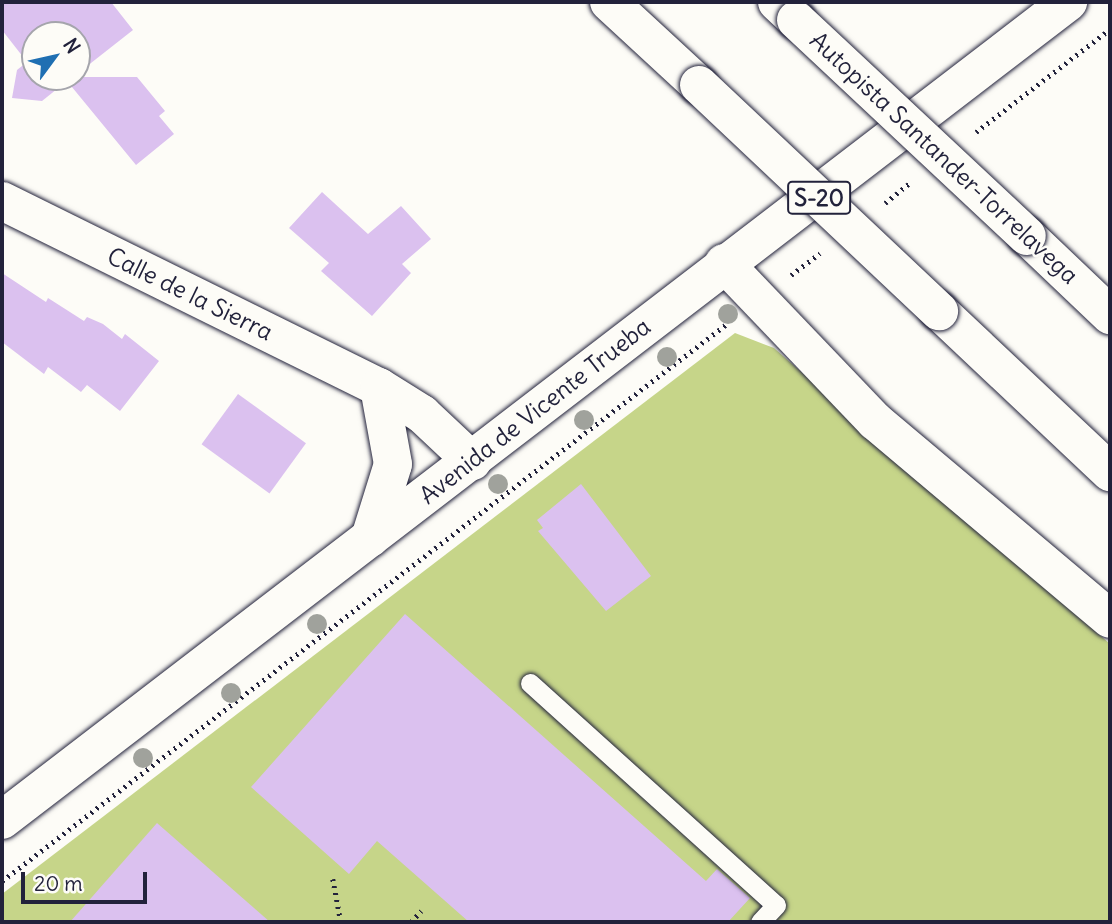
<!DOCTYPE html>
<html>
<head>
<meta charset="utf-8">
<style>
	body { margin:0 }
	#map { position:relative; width:1112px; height:924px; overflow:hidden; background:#fdfcf7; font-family:Delius,sans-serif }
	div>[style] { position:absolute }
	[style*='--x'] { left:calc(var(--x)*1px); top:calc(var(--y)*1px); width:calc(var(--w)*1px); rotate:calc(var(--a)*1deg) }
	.green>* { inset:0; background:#c6d589 }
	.building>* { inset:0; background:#dbc1ef; transform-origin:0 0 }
	.path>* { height:4.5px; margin-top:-2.25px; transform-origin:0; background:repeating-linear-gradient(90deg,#22223b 0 2px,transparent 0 7px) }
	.roads { filter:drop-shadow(0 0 2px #22223b) drop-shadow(0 0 2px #22223b) }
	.service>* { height:19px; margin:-9.5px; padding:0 9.5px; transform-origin:9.5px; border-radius:9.5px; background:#fdfcf7 }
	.minor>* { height:38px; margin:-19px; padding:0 19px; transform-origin:19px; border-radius:19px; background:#fdfcf7 }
	.secondary>* { height:38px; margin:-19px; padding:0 19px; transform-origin:19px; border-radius:19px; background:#fdfcf7 }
	.motorway>* { height:38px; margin:-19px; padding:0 19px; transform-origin:19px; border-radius:19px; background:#fdfcf7 }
	.bridges { filter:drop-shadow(0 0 2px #22223b) drop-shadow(0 0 2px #22223b) }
	.motorway-bridge>* { height:38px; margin:-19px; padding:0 19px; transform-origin:19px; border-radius:19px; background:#fdfcf7 }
	.trees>* { width:20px; height:20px; margin:-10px; border-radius:50%; background:#a0a29c }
	span { translate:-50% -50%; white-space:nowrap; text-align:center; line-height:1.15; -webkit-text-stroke:5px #fdfcf7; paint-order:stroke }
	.shield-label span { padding:2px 5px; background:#fdfcf7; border:2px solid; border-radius:5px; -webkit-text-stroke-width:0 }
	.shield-label { font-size:23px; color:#22223b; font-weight:700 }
	.street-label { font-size:24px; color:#22223b }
	.frame { position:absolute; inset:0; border:4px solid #22223b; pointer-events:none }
	.north { position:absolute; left:21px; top:21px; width:70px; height:70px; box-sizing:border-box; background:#fdfcf7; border:2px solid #a5a5ac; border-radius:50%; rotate:57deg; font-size:19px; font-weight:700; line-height:28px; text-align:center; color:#22223b }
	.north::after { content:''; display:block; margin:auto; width:24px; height:32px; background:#1f6fb2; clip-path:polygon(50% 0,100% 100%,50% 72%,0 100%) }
	.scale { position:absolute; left:21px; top:872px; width:126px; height:32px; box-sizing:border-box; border:4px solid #22223b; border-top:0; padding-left:9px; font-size:21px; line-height:24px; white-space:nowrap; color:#22223b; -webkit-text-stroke:5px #fdfcf7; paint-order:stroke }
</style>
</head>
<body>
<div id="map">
	<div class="green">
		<div style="clip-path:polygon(735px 333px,774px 348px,1110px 644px,1110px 922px,2px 922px,2px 894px)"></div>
	</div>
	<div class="building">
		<div style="clip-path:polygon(2px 2px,111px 2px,133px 30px,77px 74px,77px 35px,35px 35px,35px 77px,137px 77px,165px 111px,159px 116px,174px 134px,136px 165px,67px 81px,42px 101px,12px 98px,17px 70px,27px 62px,2px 30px)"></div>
		<div style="clip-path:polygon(322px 192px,368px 234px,401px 206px,431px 239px,402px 264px,411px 273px,372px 316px,321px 271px,329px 263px,289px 228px)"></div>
		<div style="clip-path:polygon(2px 273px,46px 302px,48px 298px,84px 321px,87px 317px,103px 324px,122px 339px,125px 334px,159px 361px,120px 411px,87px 385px,81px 392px,48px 367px,44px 374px,2px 342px)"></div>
		<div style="left:238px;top:394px;width:84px;height:62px;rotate:36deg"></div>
		<div style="clip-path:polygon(581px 484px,651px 576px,606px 611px,538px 531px,543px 528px,537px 520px)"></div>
		<div style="clip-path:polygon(405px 614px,706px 881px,717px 869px,750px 898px,728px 922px,469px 922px,377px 841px,349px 874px,251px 787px)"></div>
		<div style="clip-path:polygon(157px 823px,270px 922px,70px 922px)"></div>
	</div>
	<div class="path">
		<div style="--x:976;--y:132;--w:169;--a:-37.5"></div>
		<div style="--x:885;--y:203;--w:33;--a:-39"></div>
		<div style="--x:791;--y:275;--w:36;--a:-37"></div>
		<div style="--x:333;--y:879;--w:44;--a:79.5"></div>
		<div style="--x:2;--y:881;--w:916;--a:-37.55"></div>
		<div style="--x:411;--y:922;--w:15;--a:-48"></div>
	</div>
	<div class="roads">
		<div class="service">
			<div style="--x:530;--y:683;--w:331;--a:42.1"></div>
			<div style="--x:776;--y:905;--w:23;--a:133"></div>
		</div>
		<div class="minor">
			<div style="--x:2;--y:201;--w:420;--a:26.3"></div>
			<div style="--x:379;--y:387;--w:51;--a:32.1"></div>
			<div style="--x:422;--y:414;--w:69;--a:43.2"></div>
			<div style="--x:724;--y:263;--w:219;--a:46.3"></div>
			<div style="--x:875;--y:421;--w:307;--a:40.1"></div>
			<div style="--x:370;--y:538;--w:77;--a:-72.7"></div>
			<div style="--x:393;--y:464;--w:78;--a:-100.3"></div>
		</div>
		<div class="secondary">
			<div style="--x:2;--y:820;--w:1344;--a:-37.5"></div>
		</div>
		<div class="motorway">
			<div style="--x:609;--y:2;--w:122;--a:42.7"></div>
			<div style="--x:777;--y:2;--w:26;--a:43"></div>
			<div style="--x:1027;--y:236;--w:115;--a:43.6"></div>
			<div style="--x:939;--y:311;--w:235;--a:43.3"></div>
		</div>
	</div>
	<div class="bridges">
		<div class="motorway-bridge">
			<div style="--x:796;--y:20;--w:316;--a:43.1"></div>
			<div style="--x:699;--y:85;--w:330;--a:43.3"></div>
		</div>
	</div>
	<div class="trees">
		<div style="left:728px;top:314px"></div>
		<div style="left:667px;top:357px"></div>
		<div style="left:584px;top:420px"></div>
		<div style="left:498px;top:484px"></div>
		<div style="left:317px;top:624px"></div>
		<div style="left:231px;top:693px"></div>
		<div style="left:143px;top:758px"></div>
	</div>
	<div class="shield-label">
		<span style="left:819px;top:198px">S-20</span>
	</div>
	<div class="street-label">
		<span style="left:944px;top:158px;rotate:43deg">Autopista Santander-Torrelavega</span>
		<span style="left:190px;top:294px;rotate:26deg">Calle de la Sierra</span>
		<span style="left:535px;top:411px;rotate:-38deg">Avenida de Vicente Trueba</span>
	</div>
	<div class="frame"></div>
	<div class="north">N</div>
	<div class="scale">20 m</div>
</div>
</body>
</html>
